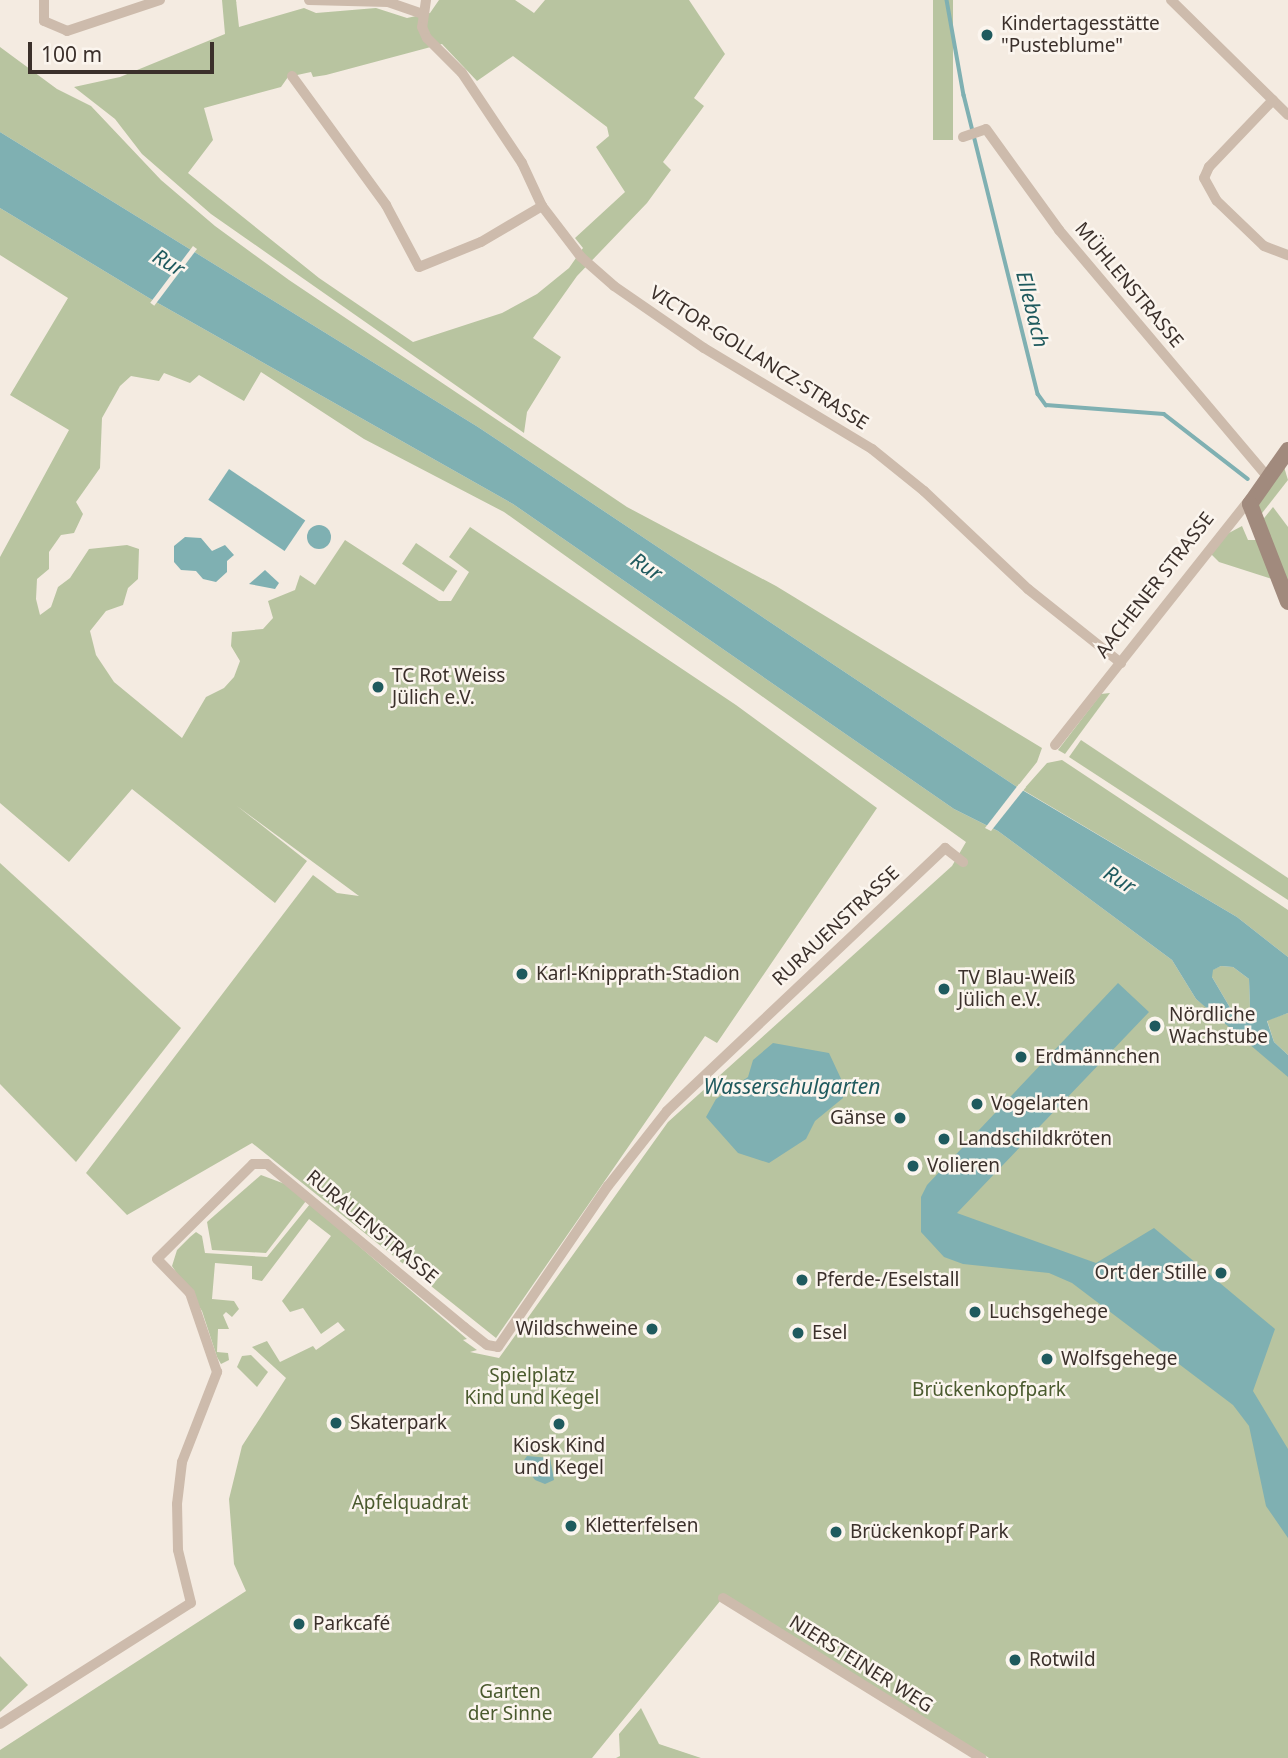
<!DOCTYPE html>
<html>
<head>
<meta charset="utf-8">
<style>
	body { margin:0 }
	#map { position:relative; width:1288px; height:1758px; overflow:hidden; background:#f4ebe1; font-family:"Noto Sans",sans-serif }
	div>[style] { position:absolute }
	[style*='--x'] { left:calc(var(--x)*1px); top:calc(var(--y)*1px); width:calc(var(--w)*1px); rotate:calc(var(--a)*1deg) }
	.green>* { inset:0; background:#b8c4a0; transform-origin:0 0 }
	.water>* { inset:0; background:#7fb0b2; transform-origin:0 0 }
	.round { border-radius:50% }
	.pier>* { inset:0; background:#f4ebe1; transform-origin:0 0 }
	.stream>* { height:3.5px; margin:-1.75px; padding:0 1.75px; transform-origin:1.75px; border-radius:1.75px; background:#7fb0b2 }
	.minor>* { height:10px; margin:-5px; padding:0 5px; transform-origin:5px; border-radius:5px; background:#cdbbac }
	.secondary>* { height:16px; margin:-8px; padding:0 8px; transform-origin:8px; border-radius:8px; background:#a18a7d }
	.dots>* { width:19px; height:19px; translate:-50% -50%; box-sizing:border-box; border:4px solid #fbf5ee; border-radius:50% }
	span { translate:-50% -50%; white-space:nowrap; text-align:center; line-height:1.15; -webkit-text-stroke:5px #fbf5ee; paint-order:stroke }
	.poi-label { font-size:19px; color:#3b302b }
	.left { translate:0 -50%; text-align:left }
	.right { translate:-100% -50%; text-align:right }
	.street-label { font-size:19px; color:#3b302b }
	.park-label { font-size:19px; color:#4a5a2e }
	.water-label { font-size:21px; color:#1f5a5e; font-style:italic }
	.scale { position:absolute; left:28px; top:42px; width:186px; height:32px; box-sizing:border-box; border:4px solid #3b302b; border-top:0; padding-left:9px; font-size:21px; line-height:24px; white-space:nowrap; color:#3b302b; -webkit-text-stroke:5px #fbf5ee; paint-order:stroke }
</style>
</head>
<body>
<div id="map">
	<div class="green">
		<div style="clip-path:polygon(evenodd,222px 0,236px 0,239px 27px,304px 8px,316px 13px,376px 8px,407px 18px,430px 13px,439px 0,515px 0,534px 13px,545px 0,689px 0,725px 54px,694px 98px,704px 106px,663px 162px,671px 170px,647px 203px,577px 276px,533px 338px,561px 357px,527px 412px,524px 433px,211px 214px,142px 154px,115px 119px,74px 87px,120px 77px,225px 34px,222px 0,442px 44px,477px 81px,513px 56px,607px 127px,609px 136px,596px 147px,625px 192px,575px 238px,583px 248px,569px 268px,537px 294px,502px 313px,413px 342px,319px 278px,188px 173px,213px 140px,204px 108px,281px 87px,288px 77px,311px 72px,313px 77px,326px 75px,442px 44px)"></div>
		<div style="left:933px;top:0;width:20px;height:140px"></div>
		<div style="clip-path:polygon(0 47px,57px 89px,91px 106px,161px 180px,215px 226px,289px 280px,627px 507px,776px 586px,1042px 748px,1037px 762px,1017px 787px,478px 427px,0 132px)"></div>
		<div style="clip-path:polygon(0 208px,149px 298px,513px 504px,954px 809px,998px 831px,1172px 960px,1196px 999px,1288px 1071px,1288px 1758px,989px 1758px,725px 1595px,592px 1758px,0 1758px,0 1750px,246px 1591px,234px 1564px,229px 1499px,242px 1446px,286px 1378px,252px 1347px,267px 1341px,280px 1362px,313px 1346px,316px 1350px,345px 1330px,338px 1322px,321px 1334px,303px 1308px,290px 1312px,282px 1301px,331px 1236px,309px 1219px,262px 1281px,252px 1279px,252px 1266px,215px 1263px,212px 1299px,234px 1301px,239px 1309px,232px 1317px,226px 1312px,223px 1315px,229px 1329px,218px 1329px,217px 1352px,228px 1353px,229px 1360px,221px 1364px,217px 1357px,202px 1311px,172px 1266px,177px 1250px,190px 1237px,196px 1232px,202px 1236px,205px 1253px,267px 1257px,310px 1204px,467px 1339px,463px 1340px,477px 1350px,470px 1352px,499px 1358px,668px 1122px,952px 866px,966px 842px,504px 512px,364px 439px,261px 372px,244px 401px,199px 375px,190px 383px,164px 373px,159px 381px,131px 376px,120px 386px,102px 418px,100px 468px,76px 502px,83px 514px,74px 533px,61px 535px,49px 552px,49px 569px,37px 579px,36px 599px,40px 615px,51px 607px,58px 587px,70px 578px,89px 549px,127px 545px,139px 549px,138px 579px,128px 588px,123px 605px,106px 611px,90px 631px,96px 655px,114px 682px,182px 738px,206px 697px,224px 688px,234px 677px,240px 661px,231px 646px,232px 632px,263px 629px,273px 618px,268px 601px,295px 590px,300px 575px,315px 585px,345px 540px,439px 601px,451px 601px,469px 572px,449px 557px,470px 527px,736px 705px,877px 808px,717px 1043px,705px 1036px,496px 1338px,252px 1143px,127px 1215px,86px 1173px,313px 875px,337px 893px,359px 896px,237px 806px,307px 861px,275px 903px,132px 789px,69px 862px,0 803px,0 557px,69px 430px,10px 395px,68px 298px,0 255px)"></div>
		<div style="clip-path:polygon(1284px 467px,1288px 480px,1259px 517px,1257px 501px)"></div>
		<div style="clip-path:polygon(1273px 507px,1288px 527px,1288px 587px,1261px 522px)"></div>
		<div style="clip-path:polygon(1242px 526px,1248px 540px,1256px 540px,1272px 579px,1219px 562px,1211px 554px,1227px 534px)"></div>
		<div style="left:416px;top:543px;width:50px;height:25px;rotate:34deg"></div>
		<div style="clip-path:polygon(1110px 693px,1065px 754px,1058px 750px,1101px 694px)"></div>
		<div style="clip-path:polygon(1081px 740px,1288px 878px,1288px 900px,1069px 757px)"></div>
		<div style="clip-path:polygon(1062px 760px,1288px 910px,1288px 957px,1237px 917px,1023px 790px,1047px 763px)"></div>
		<div style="clip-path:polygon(0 863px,181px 1028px,76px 1162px,0 1084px)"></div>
		<div style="clip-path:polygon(1221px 966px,1233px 967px,1249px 979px,1250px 1008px,1242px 1015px,1232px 1011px,1212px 977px,1212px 970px)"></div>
		<div style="clip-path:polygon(1288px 1013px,1288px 1055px,1274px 1042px,1267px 1020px)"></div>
		<div style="clip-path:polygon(261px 1175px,285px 1184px,306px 1201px,266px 1253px,212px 1250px,207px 1222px)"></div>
		<div style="clip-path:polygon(251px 1355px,268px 1372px,257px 1387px,237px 1367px,242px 1356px)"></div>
		<div style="clip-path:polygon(0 1656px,28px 1685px,0 1712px)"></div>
		<div style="clip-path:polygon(641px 1708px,659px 1744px,701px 1758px,616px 1758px,620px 1756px,619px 1734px)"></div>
	</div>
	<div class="water">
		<div style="clip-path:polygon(evenodd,0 132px,478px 427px,1017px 787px,1237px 917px,1288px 957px,1288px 1013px,1267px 1021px,1274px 1042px,1288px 1055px,1288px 1077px,1196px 999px,1172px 960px,998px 831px,954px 809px,513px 504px,149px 298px,0 208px,0 132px,1221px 966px,1233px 967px,1249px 979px,1250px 1009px,1242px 1015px,1232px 1011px,1212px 977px,1213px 970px,1221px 966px)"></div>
		<div style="left:229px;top:469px;width:92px;height:37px;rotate:34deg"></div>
		<div class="round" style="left:307px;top:525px;width:24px;height:24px"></div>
		<div style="clip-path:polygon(185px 537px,201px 538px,212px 551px,225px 545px,234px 555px,227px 561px,227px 572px,216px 582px,203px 579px,196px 571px,181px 570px,174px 562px,174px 546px)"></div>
		<div style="clip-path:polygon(265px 570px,279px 583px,275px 589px,249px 584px)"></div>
		<div style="clip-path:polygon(1118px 983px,1149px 1012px,957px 1213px,1096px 1263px,1154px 1228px,1275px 1329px,1253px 1391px,1288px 1449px,1288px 1538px,1266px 1506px,1249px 1426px,1233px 1405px,1072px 1283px,1049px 1273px,963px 1264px,944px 1257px,921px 1232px,921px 1197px,927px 1185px)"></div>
		<div style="clip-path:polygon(773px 1043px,829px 1053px,843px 1083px,843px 1098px,815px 1121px,806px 1139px,769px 1163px,738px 1153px,706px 1117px,716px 1099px,748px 1077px,753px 1060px)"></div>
		<div style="clip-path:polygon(527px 1456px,550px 1458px,554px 1480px,545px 1484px,535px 1480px,522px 1463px)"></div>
	</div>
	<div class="pier">
		<div style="left:193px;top:246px;width:5px;height:71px;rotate:37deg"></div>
		<div style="clip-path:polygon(1019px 784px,1026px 787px,991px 831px,985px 828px)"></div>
	</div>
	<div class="stream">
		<div style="--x:947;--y:0;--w:97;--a:79.9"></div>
		<div style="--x:964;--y:95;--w:308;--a:76.1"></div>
		<div style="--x:1038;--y:394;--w:14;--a:54"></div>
		<div style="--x:1046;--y:405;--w:118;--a:4.4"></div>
		<div style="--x:1164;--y:414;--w:106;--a:37.7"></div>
	</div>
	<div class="minor">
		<div style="--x:44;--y:0;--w:21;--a:90"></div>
		<div style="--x:44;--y:21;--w:25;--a:23"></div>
		<div style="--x:67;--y:31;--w:98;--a:-18.4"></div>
		<div style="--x:309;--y:0;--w:79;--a:1.5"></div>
		<div style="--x:388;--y:2;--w:36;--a:19"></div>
		<div style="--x:426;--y:0;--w:27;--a:98"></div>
		<div style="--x:422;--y:27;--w:12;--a:66"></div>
		<div style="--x:427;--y:38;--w:49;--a:45"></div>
		<div style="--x:462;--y:73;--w:108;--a:56.3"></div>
		<div style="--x:522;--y:163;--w:47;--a:65.1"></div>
		<div style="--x:542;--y:206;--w:64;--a:52.6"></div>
		<div style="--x:581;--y:257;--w:44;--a:41.3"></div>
		<div style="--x:614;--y:286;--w:109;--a:34.6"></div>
		<div style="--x:704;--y:348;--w:196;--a:31"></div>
		<div style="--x:872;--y:449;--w:67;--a:38.9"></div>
		<div style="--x:924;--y:491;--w:143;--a:43.3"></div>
		<div style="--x:1028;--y:589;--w:119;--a:38.5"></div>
		<div style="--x:1171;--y:0;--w:164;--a:44.5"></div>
		<div style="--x:292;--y:76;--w:160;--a:53.9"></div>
		<div style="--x:386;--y:205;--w:70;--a:62"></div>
		<div style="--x:419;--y:267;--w:67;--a:-22"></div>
		<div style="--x:481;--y:242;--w:71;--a:-30.5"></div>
		<div style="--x:1273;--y:100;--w:93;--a:133.7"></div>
		<div style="--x:1209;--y:167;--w:12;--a:114"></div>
		<div style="--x:1204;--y:178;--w:26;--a:61"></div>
		<div style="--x:1217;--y:201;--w:65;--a:43.8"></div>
		<div style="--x:1264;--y:246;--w:26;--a:21"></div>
		<div style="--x:963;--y:137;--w:24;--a:-19"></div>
		<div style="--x:986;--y:129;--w:125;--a:54.1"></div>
		<div style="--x:1059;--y:230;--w:322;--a:49.8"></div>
		<div style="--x:1055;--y:745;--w:315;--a:-51.6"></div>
		<div style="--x:723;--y:1598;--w:304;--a:31.8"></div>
		<div style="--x:0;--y:1724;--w:226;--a:-32.4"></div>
		<div style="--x:191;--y:1603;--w:55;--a:-103.8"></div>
		<div style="--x:178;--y:1550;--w:46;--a:-91.2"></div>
		<div style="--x:177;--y:1504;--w:42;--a:-83.2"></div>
		<div style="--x:182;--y:1462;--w:97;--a:-68.7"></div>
		<div style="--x:217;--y:1372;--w:83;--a:-108.9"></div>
		<div style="--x:190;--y:1293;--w:47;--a:-134.1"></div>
		<div style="--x:157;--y:1259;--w:135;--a:-44.7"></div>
		<div style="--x:253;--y:1164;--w:14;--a:0"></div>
		<div style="--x:267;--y:1164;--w:256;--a:39.6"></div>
		<div style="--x:464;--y:1327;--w:29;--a:38"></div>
		<div style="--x:487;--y:1345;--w:11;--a:10"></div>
		<div style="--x:498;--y:1347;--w:195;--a:-55.7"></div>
		<div style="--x:608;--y:1186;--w:95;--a:-51.8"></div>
		<div style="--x:667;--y:1111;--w:383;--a:-43.4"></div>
		<div style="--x:945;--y:848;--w:23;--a:38"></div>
	</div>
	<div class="secondary">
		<div style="--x:1288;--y:450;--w:66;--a:125.1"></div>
		<div style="--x:1250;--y:504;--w:105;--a:68.8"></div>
	</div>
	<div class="dots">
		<div style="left:987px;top:35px;background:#1f5a5e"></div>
		<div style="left:378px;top:687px;background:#1f5a5e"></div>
		<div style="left:522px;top:974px;background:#1f5a5e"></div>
		<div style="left:944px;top:989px;background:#1f5a5e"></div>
		<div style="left:1155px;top:1026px;background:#1f5a5e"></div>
		<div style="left:1021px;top:1057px;background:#1f5a5e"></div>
		<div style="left:977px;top:1104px;background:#1f5a5e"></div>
		<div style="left:900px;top:1118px;background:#1f5a5e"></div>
		<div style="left:944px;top:1139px;background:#1f5a5e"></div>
		<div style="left:913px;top:1166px;background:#1f5a5e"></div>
		<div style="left:1221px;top:1273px;background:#1f5a5e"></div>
		<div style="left:802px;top:1280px;background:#1f5a5e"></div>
		<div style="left:975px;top:1312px;background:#1f5a5e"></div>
		<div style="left:652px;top:1329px;background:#1f5a5e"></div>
		<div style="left:798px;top:1333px;background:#1f5a5e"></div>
		<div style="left:1047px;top:1359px;background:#1f5a5e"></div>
		<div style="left:336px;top:1423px;background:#1f5a5e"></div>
		<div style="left:559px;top:1424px;background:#1f5a5e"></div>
		<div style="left:571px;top:1526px;background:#1f5a5e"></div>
		<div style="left:836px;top:1532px;background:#1f5a5e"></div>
		<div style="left:299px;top:1624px;background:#1f5a5e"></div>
		<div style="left:1015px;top:1660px;background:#1f5a5e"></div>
	</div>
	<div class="poi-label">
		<span class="left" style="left:1001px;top:35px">Kindertagesstätte<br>"Pusteblume"</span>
		<span class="left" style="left:392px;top:687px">TC Rot Weiss<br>Jülich e.V.</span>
		<span class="left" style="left:536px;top:974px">Karl-Knipprath-Stadion</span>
		<span class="left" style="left:958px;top:989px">TV Blau-Weiß<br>Jülich e.V.</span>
		<span class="left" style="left:1169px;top:1026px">Nördliche<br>Wachstube</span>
		<span class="left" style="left:1035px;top:1057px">Erdmännchen</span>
		<span class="left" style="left:991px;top:1104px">Vogelarten</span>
		<span class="right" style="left:886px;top:1118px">Gänse</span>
		<span class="left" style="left:958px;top:1139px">Landschildkröten</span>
		<span class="left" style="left:927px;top:1166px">Volieren</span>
		<span class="right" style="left:1207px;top:1273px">Ort der Stille</span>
		<span class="left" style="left:816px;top:1280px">Pferde-/Eselstall</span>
		<span class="left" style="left:989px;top:1312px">Luchsgehege</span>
		<span class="right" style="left:638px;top:1329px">Wildschweine</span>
		<span class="left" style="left:812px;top:1333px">Esel</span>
		<span class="left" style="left:1061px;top:1359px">Wolfsgehege</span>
		<span class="left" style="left:350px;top:1423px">Skaterpark</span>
		<span style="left:559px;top:1457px">Kiosk Kind<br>und Kegel</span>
		<span class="left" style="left:585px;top:1526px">Kletterfelsen</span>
		<span class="left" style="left:850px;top:1532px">Brückenkopf Park</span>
		<span class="left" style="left:313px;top:1624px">Parkcafé</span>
		<span class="left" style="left:1029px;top:1660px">Rotwild</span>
	</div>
	<div class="street-label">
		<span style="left:1129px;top:285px;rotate:50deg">MÜHLENSTRASSE</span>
		<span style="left:759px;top:358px;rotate:32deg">VICTOR-GOLLANCZ-STRASSE</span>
		<span style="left:1155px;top:585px;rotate:-52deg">AACHENER STRASSE</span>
		<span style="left:836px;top:926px;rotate:-43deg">RURAUENSTRASSE</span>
		<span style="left:372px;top:1227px;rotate:40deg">RURAUENSTRASSE</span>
		<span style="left:861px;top:1664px;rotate:32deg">NIERSTEINER WEG</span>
	</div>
	<div class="park-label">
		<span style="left:532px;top:1387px">Spielplatz<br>Kind und Kegel</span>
		<span style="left:989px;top:1390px">Brückenkopfpark</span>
		<span style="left:410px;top:1503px">Apfelquadrat</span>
		<span style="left:510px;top:1703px">Garten<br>der Sinne</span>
	</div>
	<div class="water-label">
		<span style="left:169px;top:262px;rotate:31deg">Rur</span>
		<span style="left:1033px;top:309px;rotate:76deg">Ellebach</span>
		<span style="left:647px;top:566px;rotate:34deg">Rur</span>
		<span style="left:1120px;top:879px;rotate:32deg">Rur</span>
		<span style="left:792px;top:1086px">Wasserschulgarten</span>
	</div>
	<div class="scale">100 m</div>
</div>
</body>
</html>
